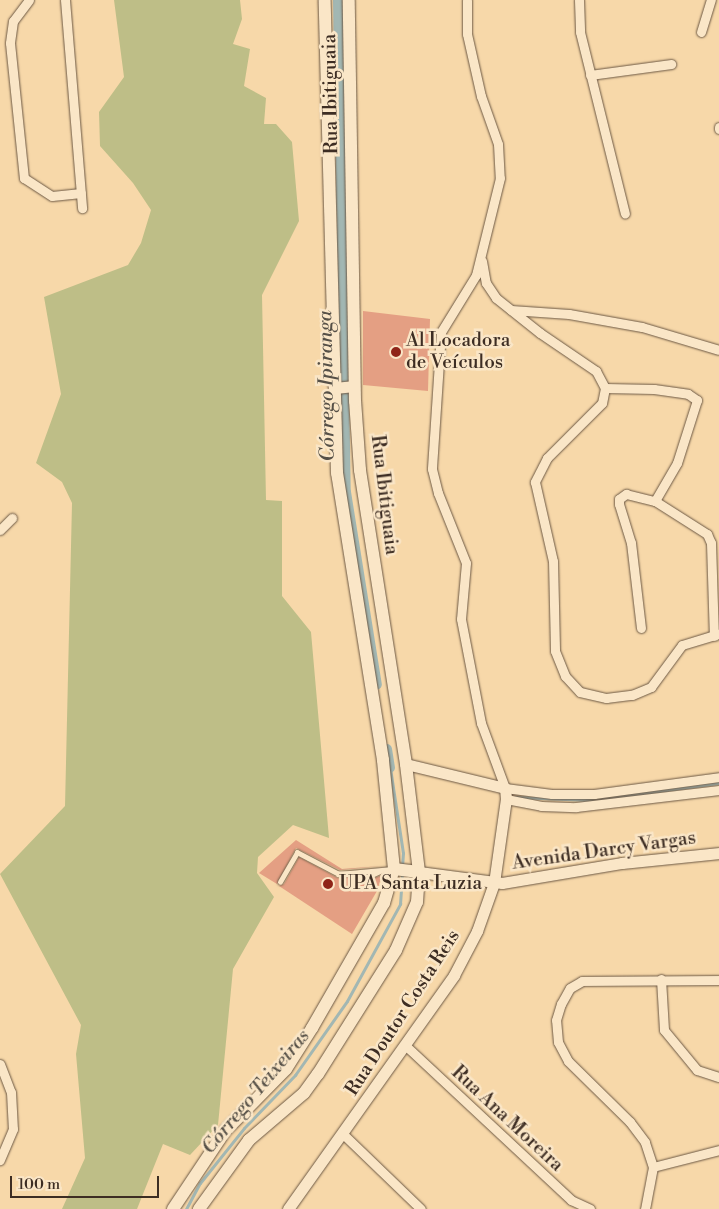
<!DOCTYPE html>
<html>
<head>
<meta charset="utf-8">
<style>
	body { margin:0 }
	#map { position:relative; width:719px; height:1209px; overflow:hidden; background:#f7d8a9; font-family:"Libre Bodoni",serif }
	div>[style] { position:absolute }
	[style*='--x'] { left:calc(var(--x)*1px); top:calc(var(--y)*1px); width:calc(var(--w)*1px); rotate:calc(var(--a)*1deg) }
	.green>* { inset:0; background:#bebe87 }
	.stream>* { height:3px; margin:-1.5px; padding:0 1.5px; transform-origin:1.5px; border-radius:1.5px; background:#a2b7b3 }
	.canal>* { height:10px; margin:-5px; padding:0 5px; transform-origin:5px; border-radius:5px; background:#a2b7b3 }
	.building>* { inset:0; background:#e49f83 }
	.roads { filter:drop-shadow(0 0 1px #6c5844) drop-shadow(0 0 1px #6c5844) }
	.service>* { height:4.5px; margin:-2.25px; padding:0 2.25px; transform-origin:2.25px; border-radius:2.25px; background:#fae6c7 }
	.minor>* { height:9px; margin:-4.5px; padding:0 4.5px; transform-origin:4.5px; border-radius:4.5px; background:#fae6c7 }
	.tertiary>* { height:11px; margin:-5.5px; padding:0 5.5px; transform-origin:5.5px; border-radius:5.5px; background:#fae6c7 }
	.secondary>* { height:12px; margin:-6px; padding:0 6px; transform-origin:6px; border-radius:6px; background:#fae6c7 }
	.dots>* { width:14px; height:14px; translate:-50% -50%; box-sizing:border-box; border:2px solid #fae6c7; border-radius:50% }
	span { translate:-50% -50%; white-space:nowrap; text-align:center; line-height:1.15; -webkit-text-stroke:5px #fae6c7; paint-order:stroke }
	.street-label { font-size:19px; color:#3d2d23 }
	.poi-label { font-size:19px; color:#3d2d23 }
	.left { translate:0 -50%; text-align:left }
	.water-label { font-size:20px; color:#565047; font-style:italic }
	.scale { position:absolute; left:10px; top:1176px; width:149px; height:22px; box-sizing:border-box; border:2px solid #3d2d23; border-top:0; padding-left:6px; font-size:15px; line-height:18px; white-space:nowrap; color:#3d2d23; -webkit-text-stroke:4px #fae6c7; paint-order:stroke }
</style>
</head>
<body>
<div id="map">
	<div class="green">
		<div style="clip-path:polygon(114px 0,240px 0,242px 19px,233px 44px,250px 49px,244px 86px,266px 98px,264px 124px,276px 124px,292px 142px,299px 221px,262px 295px,266px 500px,282px 501px,282px 596px,311px 632px,329px 838px,293px 825px,258px 857px,257px 873px,274px 897px,233px 969px,218px 1125px,190px 1155px,163px 1144px,137px 1209px,62px 1209px,85px 1158px,76px 1054px,81px 1025px,0 874px,65px 806px,72px 503px,62px 482px,36px 463px,61px 394px,44px 297px,128px 265px,141px 243px,151px 210px,133px 183px,100px 146px,99px 112px,124px 77px)"></div>
	</div>
	<div class="stream">
		<div style="--x:390;--y:768;--w:86;--a:81.3"></div>
		<div style="--x:403;--y:853;--w:15;--a:94"></div>
		<div style="--x:515;--y:797;--w:76;--a:2.3"></div>
		<div style="--x:591;--y:800;--w:129;--a:-7.6"></div>
		<div style="--x:186;--y:1209;--w:30;--a:-62"></div>
		<div style="--x:200;--y:1183;--w:70;--a:-51.3"></div>
		<div style="--x:244;--y:1128;--w:74;--a:-46.1"></div>
		<div style="--x:295;--y:1075;--w:90;--a:-54.9"></div>
		<div style="--x:347;--y:1001;--w:111;--a:-61.3"></div>
		<div style="--x:400;--y:904;--w:30;--a:-86"></div>
	</div>
	<div class="canal">
		<div style="--x:338;--y:0;--w:492;--a:89.1"></div>
		<div style="--x:346;--y:492;--w:195;--a:80.9"></div>
		<div style="--x:387;--y:749;--w:19;--a:81"></div>
	</div>
	<div class="building">
		<div style="clip-path:polygon(363px 311px,430px 319px,428px 391px,363px 385px)"></div>
		<div style="clip-path:polygon(296px 840px,342px 869px,381px 866px,340px 870px,296px 848px,277px 884px,259px 873px)"></div>
		<div style="clip-path:polygon(299px 857px,338px 878px,360px 876px,362px 883px,382px 875px,377px 891px,352px 934px,279px 886px,284px 884px)"></div>
	</div>
	<div class="roads">
		<div class="service">
			<div style="--x:363;--y:879;--w:19;--a:-25"></div>
			<div style="--x:280;--y:882;--w:34;--a:-60"></div>
			<div style="--x:297;--y:852;--w:47;--a:27.6"></div>
			<div style="--x:339;--y:874;--w:53;--a:-5.4"></div>
		</div>
		<div class="minor">
			<div style="--x:29;--y:0;--w:26;--a:127"></div>
			<div style="--x:13;--y:21;--w:22;--a:98"></div>
			<div style="--x:10;--y:43;--w:136;--a:84.1"></div>
			<div style="--x:24;--y:178;--w:33;--a:33"></div>
			<div style="--x:52;--y:196;--w:29;--a:-6"></div>
			<div style="--x:65;--y:0;--w:209;--a:85.3"></div>
			<div style="--x:467;--y:0;--w:34;--a:90"></div>
			<div style="--x:467;--y:34;--w:64;--a:77.3"></div>
			<div style="--x:481;--y:96;--w:51;--a:70.5"></div>
			<div style="--x:498;--y:144;--w:34;--a:87"></div>
			<div style="--x:500;--y:178;--w:100;--a:103.9"></div>
			<div style="--x:476;--y:275;--w:67;--a:121.6"></div>
			<div style="--x:441;--y:332;--w:137;--a:93.8"></div>
			<div style="--x:432;--y:469;--w:25;--a:76"></div>
			<div style="--x:438;--y:493;--w:75;--a:68.2"></div>
			<div style="--x:466;--y:563;--w:56;--a:95.1"></div>
			<div style="--x:461;--y:619;--w:106;--a:79.1"></div>
			<div style="--x:481;--y:723;--w:69;--a:69.7"></div>
			<div style="--x:505;--y:788;--w:47;--a:7.3"></div>
			<div style="--x:552;--y:794;--w:42;--a:0"></div>
			<div style="--x:594;--y:794;--w:126;--a:-7.7"></div>
			<div style="--x:579;--y:0;--w:32;--a:88"></div>
			<div style="--x:580;--y:32;--w:187;--a:76.1"></div>
			<div style="--x:701;--y:32;--w:34;--a:-73"></div>
			<div style="--x:590;--y:75;--w:82;--a:-7.7"></div>
			<div style="--x:719;--y:127;--w:2;--a:90"></div>
			<div style="--x:482;--y:261;--w:22;--a:80"></div>
			<div style="--x:486;--y:283;--w:18;--a:56"></div>
			<div style="--x:496;--y:298;--w:56;--a:38.5"></div>
			<div style="--x:540;--y:333;--w:68;--a:34.2"></div>
			<div style="--x:596;--y:371;--w:19;--a:62"></div>
			<div style="--x:605;--y:388;--w:15;--a:101"></div>
			<div style="--x:602;--y:403;--w:78;--a:135"></div>
			<div style="--x:547;--y:458;--w:27;--a:117"></div>
			<div style="--x:535;--y:482;--w:81;--a:77.2"></div>
			<div style="--x:553;--y:561;--w:90;--a:88.7"></div>
			<div style="--x:555;--y:651;--w:27;--a:68"></div>
			<div style="--x:565;--y:676;--w:22;--a:47"></div>
			<div style="--x:580;--y:692;--w:27;--a:13"></div>
			<div style="--x:606;--y:698;--w:26;--a:-7"></div>
			<div style="--x:632;--y:695;--w:21;--a:-23"></div>
			<div style="--x:651;--y:687;--w:52;--a:-53.6"></div>
			<div style="--x:682;--y:645;--w:39;--a:-17"></div>
			<div style="--x:511;--y:310;--w:58;--a:3.9"></div>
			<div style="--x:569;--y:314;--w:74;--a:10.1"></div>
			<div style="--x:642;--y:327;--w:80;--a:16.6"></div>
			<div style="--x:605;--y:388;--w:49;--a:1.2"></div>
			<div style="--x:654;--y:389;--w:34;--a:8"></div>
			<div style="--x:688;--y:394;--w:11;--a:34"></div>
			<div style="--x:697;--y:400;--w:66;--a:107.6"></div>
			<div style="--x:677;--y:463;--w:44;--a:120.1"></div>
			<div style="--x:0;--y:530;--w:17;--a:-45"></div>
			<div style="--x:641;--y:628;--w:86;--a:-96.7"></div>
			<div style="--x:631;--y:543;--w:41;--a:-107.1"></div>
			<div style="--x:619;--y:504;--w:5;--a:-90"></div>
			<div style="--x:619;--y:499;--w:9;--a:-36"></div>
			<div style="--x:626;--y:494;--w:30;--a:14"></div>
			<div style="--x:655;--y:501;--w:62;--a:32.4"></div>
			<div style="--x:707;--y:534;--w:10;--a:66"></div>
			<div style="--x:711;--y:543;--w:93;--a:88.2"></div>
			<div style="--x:506;--y:799;--w:36;--a:11"></div>
			<div style="--x:541;--y:806;--w:35;--a:2"></div>
			<div style="--x:576;--y:807;--w:144;--a:-6.8"></div>
			<div style="--x:661;--y:979;--w:51;--a:86.6"></div>
			<div style="--x:664;--y:1030;--w:52;--a:50.5"></div>
			<div style="--x:697;--y:1070;--w:23;--a:18"></div>
			<div style="--x:406;--y:1046;--w:226;--a:43"></div>
			<div style="--x:571;--y:1200;--w:21;--a:25"></div>
			<div style="--x:0;--y:1064;--w:30;--a:69"></div>
			<div style="--x:11;--y:1092;--w:37;--a:87"></div>
			<div style="--x:13;--y:1129;--w:34;--a:113"></div>
			<div style="--x:343;--y:1134;--w:108;--a:43.9"></div>
			<div style="--x:653;--y:1167;--w:68;--a:-14.4"></div>
			<div style="--x:645;--y:1209;--w:43;--a:-79.2"></div>
			<div style="--x:653;--y:1167;--w:26;--a:-108"></div>
			<div style="--x:645;--y:1142;--w:25;--a:-127"></div>
			<div style="--x:630;--y:1122;--w:87;--a:-135.5"></div>
			<div style="--x:568;--y:1061;--w:21;--a:-118"></div>
			<div style="--x:558;--y:1042;--w:22;--a:-95"></div>
			<div style="--x:556;--y:1020;--w:17;--a:-73"></div>
			<div style="--x:561;--y:1004;--w:18;--a:-61"></div>
			<div style="--x:570;--y:988;--w:14;--a:-30"></div>
			<div style="--x:582;--y:981;--w:137;--a:-0.4"></div>
		</div>
		<div class="tertiary">
			<div style="--x:335;--y:388;--w:19;--a:-6"></div>
			<div style="--x:419;--y:872;--w:84;--a:7.5"></div>
			<div style="--x:502;--y:883;--w:122;--a:-9.5"></div>
			<div style="--x:622;--y:863;--w:98;--a:-5.9"></div>
			<div style="--x:288;--y:1209;--w:287;--a:-54.6"></div>
			<div style="--x:454;--y:975;--w:50;--a:-62.4"></div>
			<div style="--x:477;--y:931;--w:51;--a:-70.5"></div>
			<div style="--x:494;--y:883;--w:85;--a:-81.9"></div>
			<div style="--x:506;--y:799;--w:11;--a:-95"></div>
			<div style="--x:505;--y:788;--w:102;--a:-166.4"></div>
		</div>
		<div class="secondary">
			<div style="--x:394;--y:869;--w:25;--a:7"></div>
			<div style="--x:173;--y:1209;--w:94;--a:-56.3"></div>
			<div style="--x:225;--y:1131;--w:87;--a:-45.5"></div>
			<div style="--x:286;--y:1069;--w:49;--a:-57.6"></div>
			<div style="--x:312;--y:1028;--w:144;--a:-60.1"></div>
			<div style="--x:384;--y:903;--w:35;--a:-74"></div>
			<div style="--x:394;--y:869;--w:110;--a:-95.8"></div>
			<div style="--x:383;--y:760;--w:291;--a:-99.1"></div>
			<div style="--x:337;--y:473;--w:473;--a:-91.5"></div>
			<div style="--x:199;--y:1209;--w:85;--a:-54.1"></div>
			<div style="--x:249;--y:1140;--w:72;--a:-40.5"></div>
			<div style="--x:304;--y:1093;--w:24;--a:-54"></div>
			<div style="--x:318;--y:1074;--w:146;--a:-57.8"></div>
			<div style="--x:396;--y:950;--w:52;--a:-66.4"></div>
			<div style="--x:417;--y:902;--w:30;--a:-86"></div>
			<div style="--x:419;--y:872;--w:109;--a:-96.9"></div>
			<div style="--x:406;--y:764;--w:298;--a:-98.9"></div>
			<div style="--x:360;--y:470;--w:69;--a:-94.1"></div>
			<div style="--x:355;--y:401;--w:401;--a:-90.9"></div>
		</div>
	</div>
	<div class="dots">
		<div style="left:396px;top:352px;background:#8f2418"></div>
		<div style="left:328px;top:884px;background:#8f2418"></div>
	</div>
	<div class="street-label">
		<span style="left:331px;top:94px;rotate:-91deg">Rua Ibitiguaia</span>
		<span style="left:384px;top:495px;rotate:83deg">Rua Ibitiguaia</span>
		<span style="left:604px;top:851px;rotate:-8deg">Avenida Darcy Vargas</span>
		<span style="left:403px;top:1013px;rotate:-57deg">Rua Doutor Costa Reis</span>
		<span style="left:507px;top:1119px;rotate:43deg">Rua Ana Moreira</span>
	</div>
	<div class="poi-label">
		<span class="left" style="left:406px;top:352px">Al Locadora<br>de Veículos</span>
		<span class="left" style="left:339px;top:884px">UPA Santa Luzia</span>
	</div>
	<div class="water-label">
		<span style="left:327px;top:386px;rotate:-91deg">Córrego Ipiranga</span>
		<span style="left:256px;top:1092px;rotate:-50deg">Córrego Teixeiras</span>
	</div>
	<div class="scale">100 m</div>
</div>
</body>
</html>
